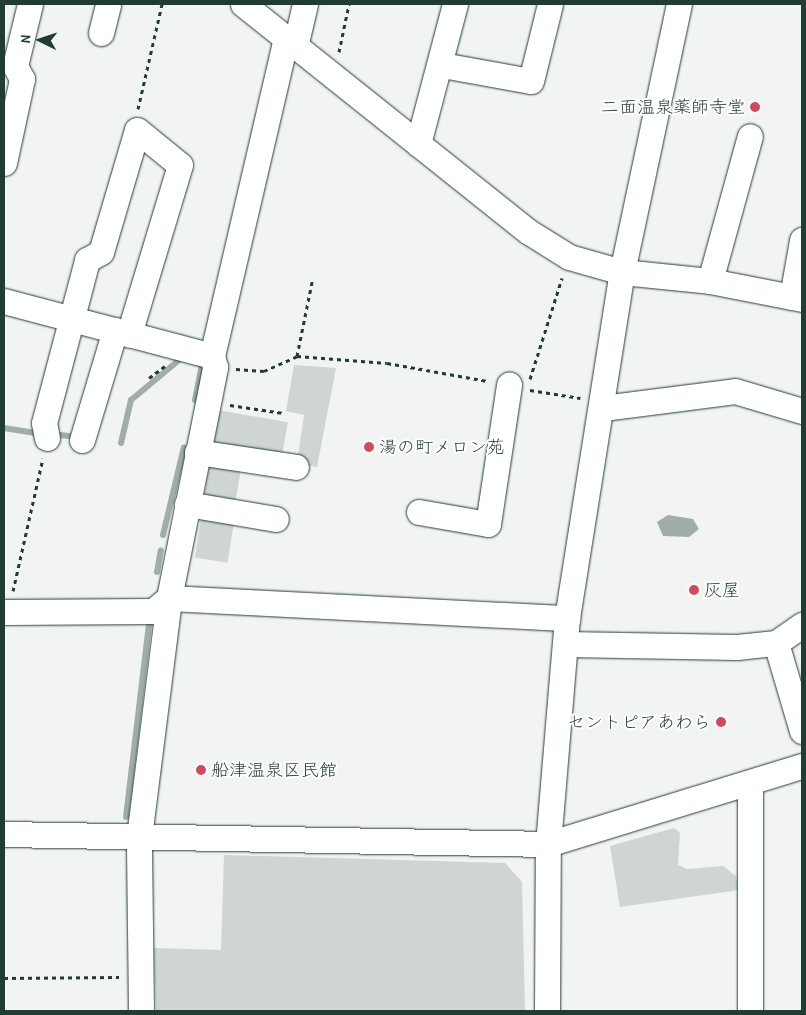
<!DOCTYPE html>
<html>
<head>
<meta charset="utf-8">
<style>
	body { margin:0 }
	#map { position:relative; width:806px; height:1015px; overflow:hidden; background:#f2f3f3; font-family:"Patrick Hand","Klee One",sans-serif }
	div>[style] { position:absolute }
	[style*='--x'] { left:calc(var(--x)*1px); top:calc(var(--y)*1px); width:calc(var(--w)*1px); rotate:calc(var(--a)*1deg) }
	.green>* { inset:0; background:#ced5d3; transform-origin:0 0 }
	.water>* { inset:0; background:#a1adaa }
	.stream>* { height:6px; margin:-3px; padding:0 3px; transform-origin:3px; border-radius:3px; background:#a1adaa }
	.path>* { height:3px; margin-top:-1.5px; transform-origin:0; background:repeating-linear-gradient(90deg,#1f3d34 0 4px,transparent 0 8px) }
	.roads { filter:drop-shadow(0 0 1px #1f3d34) drop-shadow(0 0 1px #1f3d34) }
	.minor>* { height:25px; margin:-12.5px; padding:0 12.5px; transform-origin:12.5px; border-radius:12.5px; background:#fff }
	.dots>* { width:14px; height:14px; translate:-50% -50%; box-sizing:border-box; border:2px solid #fff; border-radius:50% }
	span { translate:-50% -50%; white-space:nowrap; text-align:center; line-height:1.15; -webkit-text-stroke:4px #fff; paint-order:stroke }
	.poi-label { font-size:18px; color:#1f3d34 }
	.right { translate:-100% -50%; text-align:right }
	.left { translate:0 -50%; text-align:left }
	.frame { position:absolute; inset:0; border:5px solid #1f3d34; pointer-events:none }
	.north { position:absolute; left:15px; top:15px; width:50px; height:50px; -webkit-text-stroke:4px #fff; paint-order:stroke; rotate:274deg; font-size:14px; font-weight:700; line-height:20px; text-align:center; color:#1f3d34 }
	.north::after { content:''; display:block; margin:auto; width:18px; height:22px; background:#1f3d34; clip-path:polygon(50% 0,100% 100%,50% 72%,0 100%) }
</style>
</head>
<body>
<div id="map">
	<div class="green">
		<div style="clip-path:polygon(294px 365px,336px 368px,317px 467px,297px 463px,304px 415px,286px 411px)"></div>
		<div style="left:218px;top:410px;width:71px;height:40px;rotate:10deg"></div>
		<div style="left:209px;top:465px;width:32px;height:39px;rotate:9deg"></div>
		<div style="left:201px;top:519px;width:33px;height:39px;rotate:9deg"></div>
		<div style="clip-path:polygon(674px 828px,680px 833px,678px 865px,687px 869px,723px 866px,736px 876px,739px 890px,620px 907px,610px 846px)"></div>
		<div style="clip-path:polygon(224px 855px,505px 863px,522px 882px,525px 1011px,156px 1011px,154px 948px,221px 950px)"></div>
	</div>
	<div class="water">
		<div style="clip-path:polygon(668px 515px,693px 519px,699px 529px,689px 537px,663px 536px,657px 522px)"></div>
	</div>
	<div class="stream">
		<div style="--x:195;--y:400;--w:38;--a:-79"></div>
		<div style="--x:202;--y:363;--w:4;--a:180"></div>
		<div style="--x:4;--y:428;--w:38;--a:9"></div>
		<div style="--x:52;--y:434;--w:25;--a:7"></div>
		<div style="--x:121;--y:443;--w:44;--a:-76.9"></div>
		<div style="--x:131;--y:400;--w:61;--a:-39.7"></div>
		<div style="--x:163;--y:535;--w:90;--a:-76.6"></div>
		<div style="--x:157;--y:572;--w:22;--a:-80"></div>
		<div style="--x:126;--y:817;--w:201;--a:-83.2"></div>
	</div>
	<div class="path">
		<div style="--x:339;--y:52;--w:49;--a:-78.2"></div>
		<div style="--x:138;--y:109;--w:108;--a:-77.1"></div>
		<div style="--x:297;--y:356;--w:76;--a:-78.5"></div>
		<div style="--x:236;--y:369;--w:28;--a:4"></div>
		<div style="--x:264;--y:371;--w:36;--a:-24"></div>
		<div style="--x:297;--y:356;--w:90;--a:4.4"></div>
		<div style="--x:387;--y:363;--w:102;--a:10.2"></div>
		<div style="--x:149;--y:378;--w:20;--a:-37"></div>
		<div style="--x:530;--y:379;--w:106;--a:-72.4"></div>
		<div style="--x:530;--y:390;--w:51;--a:9.1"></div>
		<div style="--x:230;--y:405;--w:54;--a:8.6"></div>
		<div style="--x:13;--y:591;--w:136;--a:-77.3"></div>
		<div style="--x:4;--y:978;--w:115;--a:-0.5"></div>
	</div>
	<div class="roads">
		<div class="minor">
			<div style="--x:243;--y:4;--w:366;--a:38.6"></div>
			<div style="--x:529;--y:232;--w:47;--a:32"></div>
			<div style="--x:569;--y:257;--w:55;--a:15.8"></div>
			<div style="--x:622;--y:272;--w:88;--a:5.8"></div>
			<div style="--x:710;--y:281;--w:94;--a:11.1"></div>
			<div style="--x:101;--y:33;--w:30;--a:-76"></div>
			<div style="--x:295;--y:47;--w:44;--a:-76.9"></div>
			<div style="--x:442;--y:65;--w:90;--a:10.2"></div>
			<div style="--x:531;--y:81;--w:79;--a:-76.1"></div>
			<div style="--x:418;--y:144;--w:145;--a:-75.2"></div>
			<div style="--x:4;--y:163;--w:86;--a:-77.9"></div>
			<div style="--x:22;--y:79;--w:15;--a:-118"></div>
			<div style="--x:15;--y:66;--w:64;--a:-76.4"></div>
			<div style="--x:710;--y:281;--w:150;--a:-74.6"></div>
			<div style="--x:792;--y:297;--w:58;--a:-80"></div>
			<div style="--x:4;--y:301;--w:215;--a:14.8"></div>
			<div style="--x:603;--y:408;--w:133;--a:-7.3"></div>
			<div style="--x:735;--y:391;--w:70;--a:16.6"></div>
			<div style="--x:47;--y:438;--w:15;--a:-101"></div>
			<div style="--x:44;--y:423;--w:169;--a:-75.2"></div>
			<div style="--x:87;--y:260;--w:16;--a:-30"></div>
			<div style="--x:101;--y:252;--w:127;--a:-73.6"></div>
			<div style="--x:137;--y:130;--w:55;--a:39.1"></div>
			<div style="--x:180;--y:165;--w:177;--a:106.8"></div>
			<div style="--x:82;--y:440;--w:115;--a:-73.3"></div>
			<div style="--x:197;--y:452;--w:100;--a:8.6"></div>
			<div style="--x:187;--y:504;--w:90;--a:9.6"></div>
			<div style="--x:419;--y:512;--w:70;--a:9.9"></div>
			<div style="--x:488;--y:524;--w:141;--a:-81.4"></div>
			<div style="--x:4;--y:612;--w:149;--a:-0.4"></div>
			<div style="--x:153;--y:611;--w:21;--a:-39"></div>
			<div style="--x:169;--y:598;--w:399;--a:2.9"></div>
			<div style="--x:776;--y:643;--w:92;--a:73.5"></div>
			<div style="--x:565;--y:644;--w:172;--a:1"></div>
			<div style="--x:737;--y:647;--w:39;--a:-6"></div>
			<div style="--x:776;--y:643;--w:32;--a:-35"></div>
			<div style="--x:4;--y:834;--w:544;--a:1.05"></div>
			<div style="--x:548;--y:844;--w:266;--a:-17.1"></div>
			<div style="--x:141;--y:1011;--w:174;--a:-90.7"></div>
			<div style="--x:139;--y:837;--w:241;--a:-82.8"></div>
			<div style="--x:169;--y:598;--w:236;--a:-78.7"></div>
			<div style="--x:215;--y:367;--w:11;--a:-105"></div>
			<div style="--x:212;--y:356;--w:326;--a:-76.9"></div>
			<div style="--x:547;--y:1011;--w:167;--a:-89.7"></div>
			<div style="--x:548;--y:844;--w:227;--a:-85.2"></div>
			<div style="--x:567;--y:618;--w:350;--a:-81"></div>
			<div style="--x:622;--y:272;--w:274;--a:-78"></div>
			<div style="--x:750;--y:1011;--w:227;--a:-90"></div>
		</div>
	</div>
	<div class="dots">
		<div style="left:755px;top:107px;background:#d1495b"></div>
		<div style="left:369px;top:447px;background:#d1495b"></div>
		<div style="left:694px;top:590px;background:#d1495b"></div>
		<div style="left:721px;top:722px;background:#d1495b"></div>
		<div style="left:201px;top:770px;background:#d1495b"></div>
	</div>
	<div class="poi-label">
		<span class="right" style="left:745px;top:107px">二面温泉薬師寺堂</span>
		<span class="left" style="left:379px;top:447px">湯の町メロン苑</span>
		<span class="left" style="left:704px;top:590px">灰屋</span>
		<span class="right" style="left:711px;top:722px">セントピアあわら</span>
		<span class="left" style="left:211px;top:770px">船津温泉区民館</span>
	</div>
	<div class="frame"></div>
	<div class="north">N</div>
</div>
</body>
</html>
